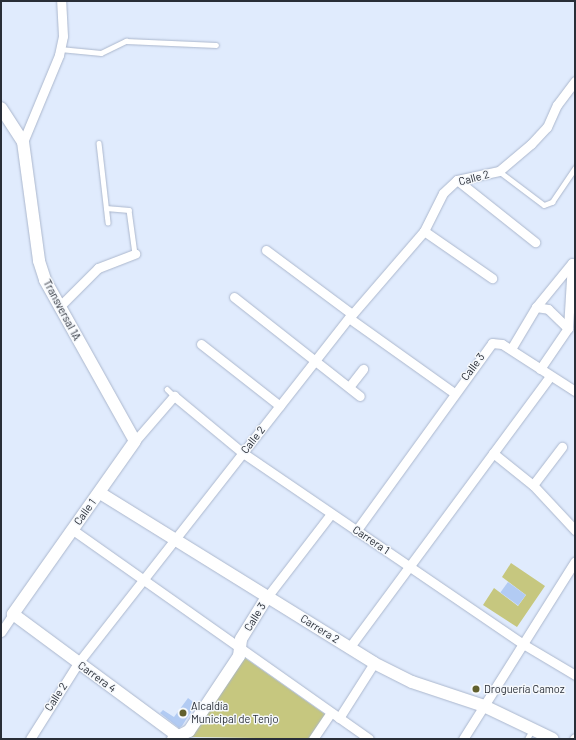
<!DOCTYPE html>
<html>
<head>
<meta charset="utf-8">
<style>
	body { margin:0 }
	#map { position:relative; width:576px; height:740px; overflow:hidden; background:#e0ebfd; font-family:Barlow,sans-serif }
	div>[style] { position:absolute }
	[style*='--x'] { left:calc(var(--x)*1px); top:calc(var(--y)*1px); width:calc(var(--w)*1px); rotate:calc(var(--a)*1deg) }
	.green>* { inset:0; background:#c6c77f }
	.building>* { inset:0; background:#b2cbf3; transform-origin:0 0 }
	.roads { filter:drop-shadow(0 0 1px #abb7cd) drop-shadow(0 0 1px #abb7cd) }
	.lane>* { height:4.5px; margin:-2.25px; padding:0 2.25px; transform-origin:2.25px; border-radius:2.25px; background:#fff }
	.street>* { height:9px; margin:-4.5px; padding:0 4.5px; transform-origin:4.5px; border-radius:4.5px; background:#fff }
	.secondary>* { height:12px; margin:-6px; padding:0 6px; transform-origin:6px; border-radius:6px; background:#fff }
	.dots>* { width:11px; height:11px; translate:-50% -50%; box-sizing:border-box; border:2px solid #f5f8fc; border-radius:50% }
	span { translate:-50% -50%; white-space:nowrap; text-align:center; line-height:1.15; -webkit-text-stroke:3px #f5f8fc; paint-order:stroke }
	.street-label { font-size:11px; color:#292e37 }
	.poi-label { font-size:11px; color:#292e37 }
	.left { translate:0 -50%; text-align:left }
	.frame { position:absolute; inset:0; border:2px solid #292e37; pointer-events:none }
</style>
</head>
<body>
<div id="map">
	<div class="green">
		<div style="clip-path:polygon(511px 563px,545px 586px,517px 627px,483px 605px,494px 588px,518px 606px,526px 595px,502px 577px)"></div>
		<div style="clip-path:polygon(245px 658px,326px 715px,309px 739px,190px 737px)"></div>
	</div>
	<div class="building">
		<div style="left:508px;top:582px;width:22px;height:13px;rotate:36deg"></div>
		<div style="clip-path:polygon(188px 698px,196px 704px,182px 726px,179px 728px,160px 713px,163px 710px,174px 717px)"></div>
	</div>
	<div class="roads">
		<div class="lane">
			<div style="--x:60;--y:49;--w:41;--a:5.6"></div>
			<div style="--x:101;--y:53;--w:28;--a:-26"></div>
			<div style="--x:126;--y:41;--w:90;--a:2.5"></div>
			<div style="--x:99;--y:143;--w:80;--a:83.5"></div>
			<div style="--x:499;--y:171;--w:56;--a:37.1"></div>
			<div style="--x:544;--y:205;--w:9;--a:-21"></div>
			<div style="--x:552;--y:202;--w:41;--a:-55.9"></div>
			<div style="--x:106;--y:208;--w:23;--a:5"></div>
			<div style="--x:129;--y:210;--w:44;--a:82.2"></div>
			<div style="--x:167;--y:389;--w:10;--a:45"></div>
			<div style="--x:527;--y:739;--w:10;--a:-61"></div>
		</div>
		<div class="street">
			<div style="--x:23;--y:142;--w:94;--a:-67.5"></div>
			<div style="--x:59;--y:55;--w:19;--a:-78"></div>
			<div style="--x:63;--y:36;--w:35;--a:-93"></div>
			<div style="--x:457;--y:180;--w:100;--a:38.5"></div>
			<div style="--x:424;--y:231;--w:83;--a:34.7"></div>
			<div style="--x:266;--y:250;--w:107;--a:36.7"></div>
			<div style="--x:234;--y:297;--w:160;--a:38.2"></div>
			<div style="--x:59;--y:307;--w:55;--a:-45"></div>
			<div style="--x:98;--y:268;--w:40;--a:-21"></div>
			<div style="--x:536;--y:307;--w:12;--a:9"></div>
			<div style="--x:548;--y:309;--w:28;--a:44"></div>
			<div style="--x:349;--y:318;--w:129;--a:35.5"></div>
			<div style="--x:201;--y:344;--w:100;--a:38.1"></div>
			<div style="--x:511;--y:349;--w:49;--a:-59.2"></div>
			<div style="--x:536;--y:307;--w:57;--a:-50.7"></div>
			<div style="--x:540;--y:369;--w:50;--a:-55.7"></div>
			<div style="--x:568;--y:328;--w:65;--a:-86.5"></div>
			<div style="--x:349;--y:387;--w:23;--a:-52"></div>
			<div style="--x:135;--y:441;--w:60;--a:-49.1"></div>
			<div style="--x:174;--y:396;--w:89;--a:39.6"></div>
			<div style="--x:243;--y:453;--w:339;--a:34.3"></div>
			<div style="--x:523;--y:644;--w:61;--a:30.8"></div>
			<div style="--x:493;--y:453;--w:51;--a:38.7"></div>
			<div style="--x:533;--y:485;--w:62;--a:47"></div>
			<div style="--x:533;--y:485;--w:48;--a:-52.7"></div>
			<div style="--x:73;--y:530;--w:362;--a:35.2"></div>
			<div style="--x:356;--y:531;--w:232;--a:-54.1"></div>
			<div style="--x:492;--y:343;--w:10;--a:6"></div>
			<div style="--x:502;--y:344;--w:87;--a:32.8"></div>
			<div style="--x:267;--y:597;--w:105;--a:-52.4"></div>
			<div style="--x:1;--y:632;--w:22;--a:-56"></div>
			<div style="--x:349;--y:648;--w:338;--a:-53.5"></div>
			<div style="--x:339;--y:718;--w:65;--a:-57.5"></div>
			<div style="--x:30;--y:739;--w:90;--a:-57.7"></div>
			<div style="--x:78;--y:663;--w:439;--a:-51.9"></div>
			<div style="--x:349;--y:318;--w:115;--a:-49.2"></div>
			<div style="--x:424;--y:231;--w:42;--a:-63.4"></div>
			<div style="--x:443;--y:193;--w:19;--a:-43"></div>
			<div style="--x:457;--y:180;--w:43;--a:-12.1"></div>
			<div style="--x:499;--y:171;--w:42;--a:-40.2"></div>
			<div style="--x:531;--y:144;--w:23;--a:-47"></div>
			<div style="--x:547;--y:127;--w:24;--a:-66"></div>
			<div style="--x:557;--y:105;--w:30;--a:-53"></div>
			<div style="--x:313;--y:739;--w:32;--a:-56"></div>
			<div style="--x:463;--y:739;--w:210;--a:-57.8"></div>
			<div style="--x:574;--y:739;--w:1;--a:-45"></div>
		</div>
		<div class="secondary">
			<div style="--x:1;--y:108;--w:40;--a:57.1"></div>
			<div style="--x:23;--y:142;--w:120;--a:82.3"></div>
			<div style="--x:39;--y:261;--w:20;--a:72"></div>
			<div style="--x:45;--y:280;--w:184;--a:60.8"></div>
			<div style="--x:135;--y:441;--w:212;--a:125.2"></div>
			<div style="--x:13;--y:614;--w:210;--a:36.5"></div>
			<div style="--x:100;--y:493;--w:322;--a:31.8"></div>
			<div style="--x:374;--y:663;--w:42;--a:26.6"></div>
			<div style="--x:412;--y:682;--w:76;--a:18.4"></div>
			<div style="--x:484;--y:706;--w:76;--a:25.6"></div>
			<div style="--x:173;--y:739;--w:18;--a:-27"></div>
			<div style="--x:189;--y:731;--w:90;--a:-56.3"></div>
			<div style="--x:239;--y:656;--w:17;--a:-83"></div>
			<div style="--x:241;--y:639;--w:49;--a:-58.2"></div>
		</div>
	</div>
	<div class="dots">
		<div style="left:476px;top:689px;background:#61602d"></div>
		<div style="left:183px;top:713px;background:#61602d"></div>
	</div>
	<div class="street-label">
		<span style="left:474px;top:178px;rotate:-15deg">Calle 2</span>
		<span style="left:62px;top:310px;rotate:62deg">Transversal 1A</span>
		<span style="left:473px;top:367px;rotate:-53deg">Calle 3</span>
		<span style="left:253px;top:440px;rotate:-52deg">Calle 2</span>
		<span style="left:85px;top:512px;rotate:-54deg">Calle 1</span>
		<span style="left:371px;top:540px;rotate:34deg">Carrera 1</span>
		<span style="left:255px;top:617px;rotate:-58deg">Calle 3</span>
		<span style="left:320px;top:629px;rotate:32deg">Carrera 2</span>
		<span style="left:97px;top:677px;rotate:36deg">Carrera 4</span>
		<span style="left:56px;top:697px;rotate:-57deg">Calle 2</span>
	</div>
	<div class="poi-label">
		<span class="left" style="left:484px;top:689px">Droguería Camoz</span>
		<span class="left" style="left:191px;top:713px">Alcaldía<br>Municipal de Tenjo</span>
	</div>
	<div class="frame"></div>
</div>
</body>
</html>
